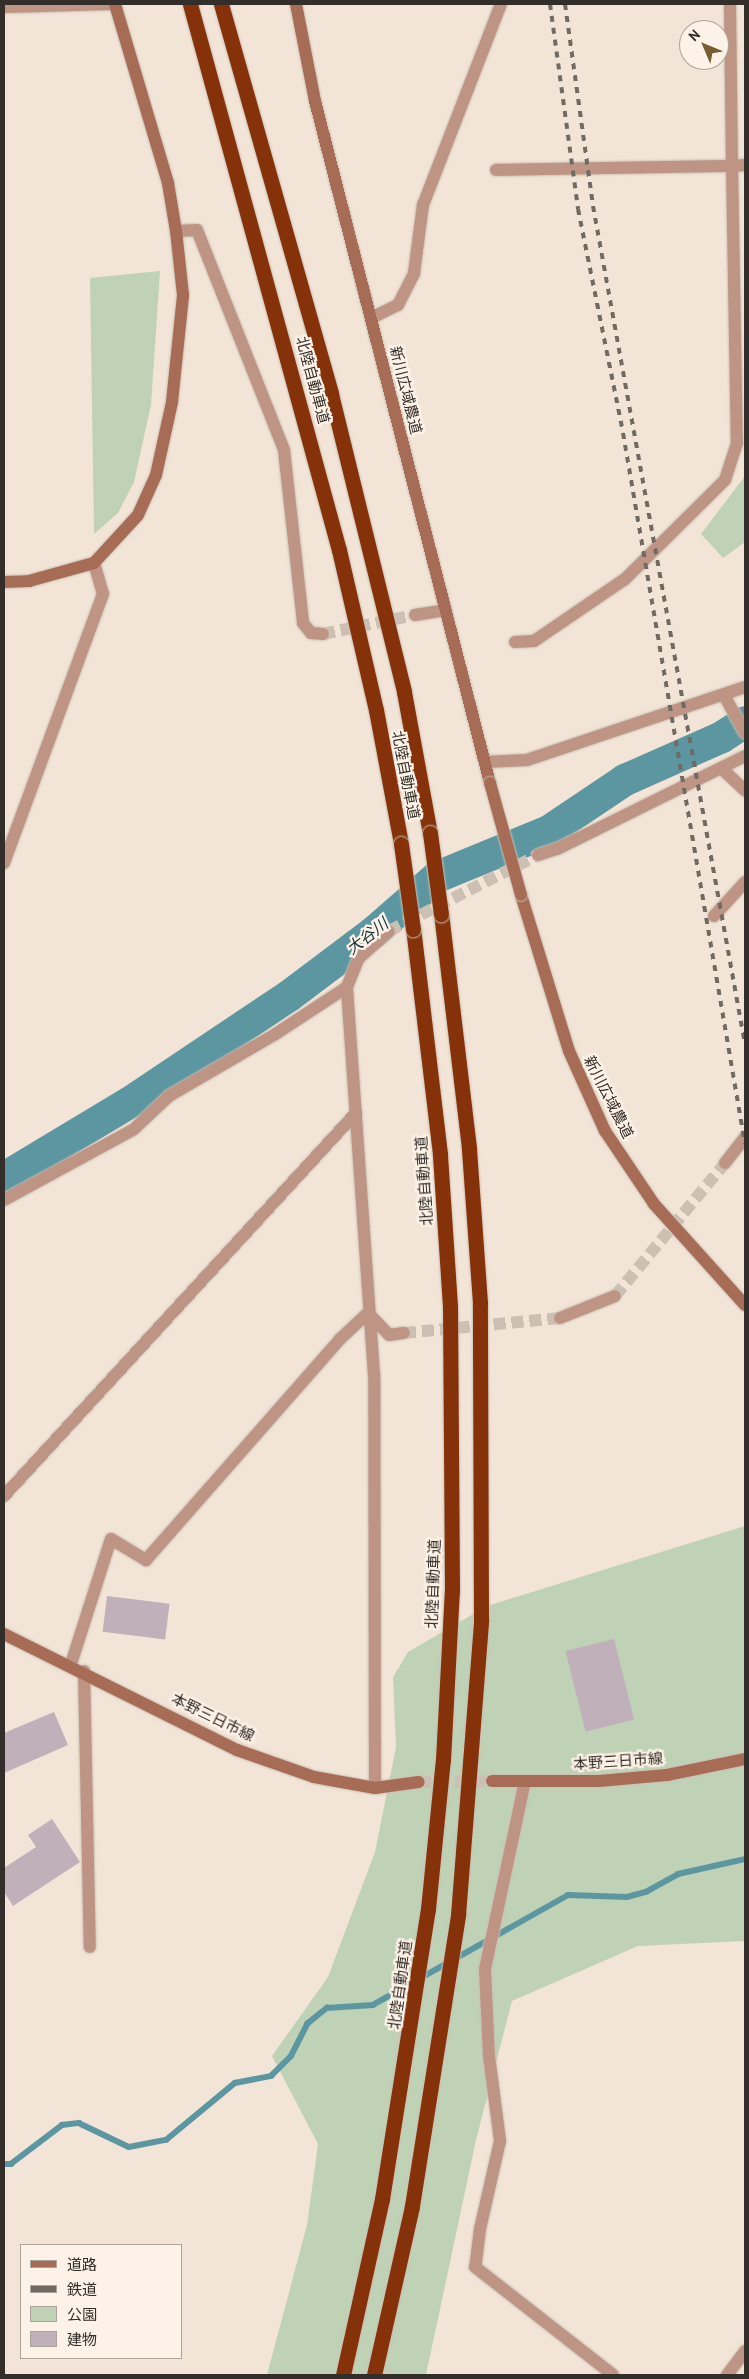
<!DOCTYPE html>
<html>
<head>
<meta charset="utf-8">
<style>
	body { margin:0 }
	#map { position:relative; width:749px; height:2379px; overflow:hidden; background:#f2e5d7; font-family:"PT Sans","Noto Sans JP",sans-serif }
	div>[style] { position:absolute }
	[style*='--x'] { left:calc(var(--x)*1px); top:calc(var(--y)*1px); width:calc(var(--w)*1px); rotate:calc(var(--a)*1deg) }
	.green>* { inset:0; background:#bfd2b6 }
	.stream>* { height:5.5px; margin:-2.75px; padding:0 2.75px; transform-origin:2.75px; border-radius:2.75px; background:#5b96a1 }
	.river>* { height:32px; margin:-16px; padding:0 16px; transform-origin:16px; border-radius:16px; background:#5b96a1 }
	.building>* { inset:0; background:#c0b0ba; transform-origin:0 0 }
	.street-tunnel>* { height:12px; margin-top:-6px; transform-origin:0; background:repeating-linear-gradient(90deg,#ccc0b4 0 12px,transparent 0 18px) }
	.secondary-tunnel>* { height:12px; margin-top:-6px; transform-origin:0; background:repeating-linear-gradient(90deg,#ccc0b4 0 12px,transparent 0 18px) }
	.roads { filter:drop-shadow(0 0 1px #ccc0b4) drop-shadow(0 0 1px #ccc0b4) }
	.street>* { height:12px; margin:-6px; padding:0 6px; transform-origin:6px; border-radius:6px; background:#be9585 }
	.secondary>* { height:12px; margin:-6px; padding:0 6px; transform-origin:6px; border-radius:6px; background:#a76c55 }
	.highway>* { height:15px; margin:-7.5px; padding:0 7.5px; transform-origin:7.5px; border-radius:7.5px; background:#85320a }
	.rail>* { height:4px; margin-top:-2px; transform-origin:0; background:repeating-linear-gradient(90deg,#716a62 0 6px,transparent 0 12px) }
	.bridges { filter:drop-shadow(0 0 1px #ccc0b4) drop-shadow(0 0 1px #ccc0b4) }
	.secondary-bridge>* { height:12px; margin:-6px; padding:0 6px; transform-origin:6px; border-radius:6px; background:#a76c55 }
	.highway-bridge>* { height:15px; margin:-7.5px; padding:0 7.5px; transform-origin:7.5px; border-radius:7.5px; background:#85320a }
	span { translate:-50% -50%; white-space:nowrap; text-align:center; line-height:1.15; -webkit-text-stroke:4.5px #fdf2e7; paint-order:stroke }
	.street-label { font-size:15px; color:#332e29 }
	.water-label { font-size:16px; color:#153439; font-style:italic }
	.frame { position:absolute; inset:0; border:5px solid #332e29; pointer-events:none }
	.legend { position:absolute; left:20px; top:2244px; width:162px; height:115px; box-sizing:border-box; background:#fdf2e7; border:1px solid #aca49b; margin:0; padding:6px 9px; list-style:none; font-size:15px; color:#332e29 }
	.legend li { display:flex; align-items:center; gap:10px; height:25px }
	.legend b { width:25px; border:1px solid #aca49b }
	.north { position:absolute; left:679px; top:20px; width:50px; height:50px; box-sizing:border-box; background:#fdf2e7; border:1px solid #aca49b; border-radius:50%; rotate:315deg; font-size:14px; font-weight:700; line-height:20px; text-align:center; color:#332e29 }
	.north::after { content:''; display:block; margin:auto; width:18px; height:22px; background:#775d2f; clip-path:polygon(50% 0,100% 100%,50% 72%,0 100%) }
</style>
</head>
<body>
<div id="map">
	<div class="green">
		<div style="clip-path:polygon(160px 271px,151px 405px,134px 482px,118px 513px,94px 534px,90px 278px)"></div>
		<div style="clip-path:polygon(745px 476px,745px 542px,723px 558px,701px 534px)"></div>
		<div style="clip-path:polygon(745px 1526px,745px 1941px,638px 1946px,512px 2001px,476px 2140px,426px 2375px,267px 2375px,307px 2225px,318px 2144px,272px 2056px,328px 1977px,375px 1852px,396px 1747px,393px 1677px,408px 1652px,487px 1606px)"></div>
	</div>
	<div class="stream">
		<div style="--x:4;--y:2164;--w:7;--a:0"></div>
		<div style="--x:11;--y:2164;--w:64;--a:-37.4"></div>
		<div style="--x:62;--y:2125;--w:17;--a:-7"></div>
		<div style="--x:79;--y:2123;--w:55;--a:25.6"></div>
		<div style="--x:129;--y:2147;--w:38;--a:-11"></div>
		<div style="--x:166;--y:2140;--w:89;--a:-39.6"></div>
		<div style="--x:235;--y:2083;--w:37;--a:-11"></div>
		<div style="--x:271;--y:2076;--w:28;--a:-45"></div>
		<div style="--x:291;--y:2056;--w:36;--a:-63"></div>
		<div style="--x:307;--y:2024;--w:26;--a:-39"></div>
		<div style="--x:327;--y:2008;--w:46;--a:-3.7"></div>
		<div style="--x:373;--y:2005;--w:224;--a:-29.4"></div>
		<div style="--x:568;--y:1895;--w:59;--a:1.9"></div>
		<div style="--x:627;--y:1897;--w:20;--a:-15"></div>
		<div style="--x:646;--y:1892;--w:37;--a:-29"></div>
		<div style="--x:678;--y:1874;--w:69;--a:-12.6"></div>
	</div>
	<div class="river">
		<div style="--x:4;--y:1178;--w:146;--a:-31"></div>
		<div style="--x:129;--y:1103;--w:192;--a:-33.8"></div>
		<div style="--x:289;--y:996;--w:106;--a:-37"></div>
		<div style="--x:374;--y:932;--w:84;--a:-41.1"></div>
		<div style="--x:437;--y:877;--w:121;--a:-22.3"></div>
		<div style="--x:549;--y:831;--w:92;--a:-33.9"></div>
		<div style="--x:625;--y:780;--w:106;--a:-23.9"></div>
		<div style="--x:722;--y:737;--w:27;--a:-33"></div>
	</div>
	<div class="building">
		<div style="left:107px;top:1596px;width:63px;height:36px;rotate:7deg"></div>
		<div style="left:614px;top:1639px;width:83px;height:50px;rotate:76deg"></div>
		<div style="clip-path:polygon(54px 1712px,68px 1745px,4px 1773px,4px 1733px)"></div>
		<div style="clip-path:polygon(52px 1819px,80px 1862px,13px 1906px,4px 1892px,4px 1868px,36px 1847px,28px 1835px)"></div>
	</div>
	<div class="street-tunnel">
		<div style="--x:323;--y:634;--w:94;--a:-11.7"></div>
		<div style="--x:389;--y:931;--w:167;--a:-27"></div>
		<div style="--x:615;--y:1296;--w:173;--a:-50.4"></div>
		<div style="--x:404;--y:1333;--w:157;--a:-5.5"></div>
	</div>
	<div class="secondary-tunnel">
		<div style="--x:419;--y:1782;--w:73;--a:-0.8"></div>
	</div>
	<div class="roads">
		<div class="street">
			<div style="--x:730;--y:4;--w:162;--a:89.3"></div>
			<div style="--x:732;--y:166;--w:13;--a:-4"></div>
			<div style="--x:4;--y:7;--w:110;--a:-1.6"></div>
			<div style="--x:496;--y:170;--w:236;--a:-1"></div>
			<div style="--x:732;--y:166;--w:277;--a:89"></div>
			<div style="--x:737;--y:443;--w:39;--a:108"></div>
			<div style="--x:725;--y:480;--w:141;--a:135.3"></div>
			<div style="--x:625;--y:579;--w:110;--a:145.7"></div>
			<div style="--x:534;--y:641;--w:19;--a:177"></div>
			<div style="--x:176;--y:231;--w:21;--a:-3"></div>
			<div style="--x:197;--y:230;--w:237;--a:68.4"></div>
			<div style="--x:284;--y:450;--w:174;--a:83.7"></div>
			<div style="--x:303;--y:623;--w:13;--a:51"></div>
			<div style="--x:311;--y:633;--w:12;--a:5"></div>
			<div style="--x:371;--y:318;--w:30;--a:-26"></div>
			<div style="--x:398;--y:305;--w:36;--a:-63"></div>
			<div style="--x:414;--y:273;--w:69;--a:-82.5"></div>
			<div style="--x:423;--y:205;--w:216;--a:-68.8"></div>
			<div style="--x:415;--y:615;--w:31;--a:-9"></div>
			<div style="--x:725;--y:697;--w:41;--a:60.9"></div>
			<div style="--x:485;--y:762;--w:42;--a:-2.7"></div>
			<div style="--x:527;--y:760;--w:230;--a:-18.5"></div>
			<div style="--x:721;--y:768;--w:33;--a:43"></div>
			<div style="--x:538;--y:855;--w:20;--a:-18"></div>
			<div style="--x:557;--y:849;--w:210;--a:-26.3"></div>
			<div style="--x:4;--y:863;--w:287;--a:-69.8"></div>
			<div style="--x:103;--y:594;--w:32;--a:-106"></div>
			<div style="--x:714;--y:916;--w:46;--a:-47.6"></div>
			<div style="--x:725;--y:1163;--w:33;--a:-52"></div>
			<div style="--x:4;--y:1200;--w:148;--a:-28.6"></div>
			<div style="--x:134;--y:1129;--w:48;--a:-43.3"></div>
			<div style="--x:169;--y:1096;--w:121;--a:-30.2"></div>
			<div style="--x:274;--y:1035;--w:87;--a:-33.3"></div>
			<div style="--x:368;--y:1313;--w:30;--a:46"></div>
			<div style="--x:389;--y:1335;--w:15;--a:-8"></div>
			<div style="--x:560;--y:1318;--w:59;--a:-21.8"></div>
			<div style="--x:4;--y:1496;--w:520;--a:-47.42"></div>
			<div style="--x:71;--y:1664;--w:131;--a:-72.3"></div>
			<div style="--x:111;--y:1539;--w:41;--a:31"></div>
			<div style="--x:146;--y:1560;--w:294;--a:-48.7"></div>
			<div style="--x:340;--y:1339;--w:38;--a:-43"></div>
			<div style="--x:84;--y:1671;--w:276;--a:88.8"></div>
			<div style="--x:525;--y:1781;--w:192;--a:102"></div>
			<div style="--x:485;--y:1969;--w:87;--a:87.4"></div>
			<div style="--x:489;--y:2056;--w:86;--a:82.6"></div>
			<div style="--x:500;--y:2141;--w:90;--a:102.8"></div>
			<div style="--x:480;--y:2229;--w:38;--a:97"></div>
			<div style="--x:475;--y:2267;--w:175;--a:38"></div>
			<div style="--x:375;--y:1788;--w:413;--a:-90.1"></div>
			<div style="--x:374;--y:1375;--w:389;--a:-94"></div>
			<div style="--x:347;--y:987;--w:31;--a:-68"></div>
			<div style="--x:359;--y:958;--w:40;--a:-42"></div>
			<div style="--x:727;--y:2375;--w:30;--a:-53"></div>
		</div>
		<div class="secondary">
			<div style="--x:296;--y:4;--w:99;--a:78.9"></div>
			<div style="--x:315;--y:101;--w:704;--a:75.61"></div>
			<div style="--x:4;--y:582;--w:25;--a:-2"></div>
			<div style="--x:29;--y:581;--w:67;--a:-15.5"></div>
			<div style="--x:94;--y:563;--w:65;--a:-47.5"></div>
			<div style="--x:138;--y:515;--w:44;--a:-65.8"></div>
			<div style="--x:156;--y:475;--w:75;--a:-77.6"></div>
			<div style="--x:172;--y:402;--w:108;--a:-84.1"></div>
			<div style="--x:183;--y:295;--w:64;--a:-96.2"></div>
			<div style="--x:176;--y:231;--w:49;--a:-99.5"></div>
			<div style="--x:168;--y:183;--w:187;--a:-106.5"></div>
			<div style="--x:521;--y:895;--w:163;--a:72.9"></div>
			<div style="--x:569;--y:1051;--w:88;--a:65.8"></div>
			<div style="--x:605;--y:1131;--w:88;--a:56.1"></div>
			<div style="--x:654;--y:1204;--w:136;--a:48"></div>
			<div style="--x:4;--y:1634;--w:260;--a:26.5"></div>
			<div style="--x:237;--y:1750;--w:82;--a:19.3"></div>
			<div style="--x:314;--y:1777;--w:62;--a:10.2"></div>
			<div style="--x:375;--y:1788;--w:44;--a:-7.8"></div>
			<div style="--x:492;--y:1781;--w:107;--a:0"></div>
			<div style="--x:599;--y:1781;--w:68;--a:-5"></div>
			<div style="--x:667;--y:1775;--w:80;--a:-11.6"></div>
		</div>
		<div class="highway">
			<div style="--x:190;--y:4;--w:566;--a:74.74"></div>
			<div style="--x:339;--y:550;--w:164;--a:77"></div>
			<div style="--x:376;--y:710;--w:136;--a:79.4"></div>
			<div style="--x:221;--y:4;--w:405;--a:74.2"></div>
			<div style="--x:331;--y:394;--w:307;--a:76.2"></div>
			<div style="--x:404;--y:692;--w:143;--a:79.6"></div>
			<div style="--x:343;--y:2375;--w:180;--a:-77.5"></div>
			<div style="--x:382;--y:2199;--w:294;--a:-81"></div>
			<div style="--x:428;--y:1909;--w:150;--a:-84.3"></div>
			<div style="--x:443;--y:1760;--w:170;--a:-87"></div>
			<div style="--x:452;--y:1590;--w:284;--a:-90.4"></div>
			<div style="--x:450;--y:1306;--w:152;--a:-93.8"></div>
			<div style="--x:440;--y:1154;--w:227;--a:-96.8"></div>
			<div style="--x:374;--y:2375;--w:173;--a:-77.3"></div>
			<div style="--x:412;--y:2206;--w:295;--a:-81"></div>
			<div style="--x:458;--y:1915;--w:296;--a:-85.5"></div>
			<div style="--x:481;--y:1620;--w:317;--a:-90.2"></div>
			<div style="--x:480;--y:1303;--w:155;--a:-94.1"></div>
			<div style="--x:469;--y:1148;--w:236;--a:-96.8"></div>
		</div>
	</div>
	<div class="rail">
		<div style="--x:550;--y:4;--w:207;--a:82.2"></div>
		<div style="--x:578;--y:209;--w:228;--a:78.6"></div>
		<div style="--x:623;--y:433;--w:721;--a:80.26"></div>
		<div style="--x:565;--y:4;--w:204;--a:82.1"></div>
		<div style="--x:593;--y:206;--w:852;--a:79.72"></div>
	</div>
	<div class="bridges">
		<div class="secondary-bridge">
			<div style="--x:490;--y:783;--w:116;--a:74.5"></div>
		</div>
		<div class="highway-bridge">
			<div style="--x:430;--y:833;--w:82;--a:82.3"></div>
			<div style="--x:401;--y:844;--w:86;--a:82"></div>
		</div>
	</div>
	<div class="street-label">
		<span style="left:313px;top:380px;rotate:75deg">北陸自動車道</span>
		<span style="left:406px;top:390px;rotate:76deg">新川広域農道</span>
		<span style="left:406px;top:775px;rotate:79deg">北陸自動車道</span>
		<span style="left:609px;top:1097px;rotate:63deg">新川広域農道</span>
		<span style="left:424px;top:1181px;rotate:-94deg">北陸自動車道</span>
		<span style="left:433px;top:1584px;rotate:-88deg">北陸自動車道</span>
		<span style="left:213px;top:1717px;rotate:26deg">本野三日市線</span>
		<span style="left:618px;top:1761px;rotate:-4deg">本野三日市線</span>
		<span style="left:400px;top:1985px;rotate:-82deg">北陸自動車道</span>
	</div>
	<div class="water-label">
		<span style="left:367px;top:936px;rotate:-38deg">大谷川</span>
	</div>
	<div class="frame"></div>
	<ul class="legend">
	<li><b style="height:6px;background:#a76c55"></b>道路</li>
	<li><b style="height:6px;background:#716a62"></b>鉄道</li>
	<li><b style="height:14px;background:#bfd2b6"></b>公園</li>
	<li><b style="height:14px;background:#c0b0ba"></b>建物</li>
	</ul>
	<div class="north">N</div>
</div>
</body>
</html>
